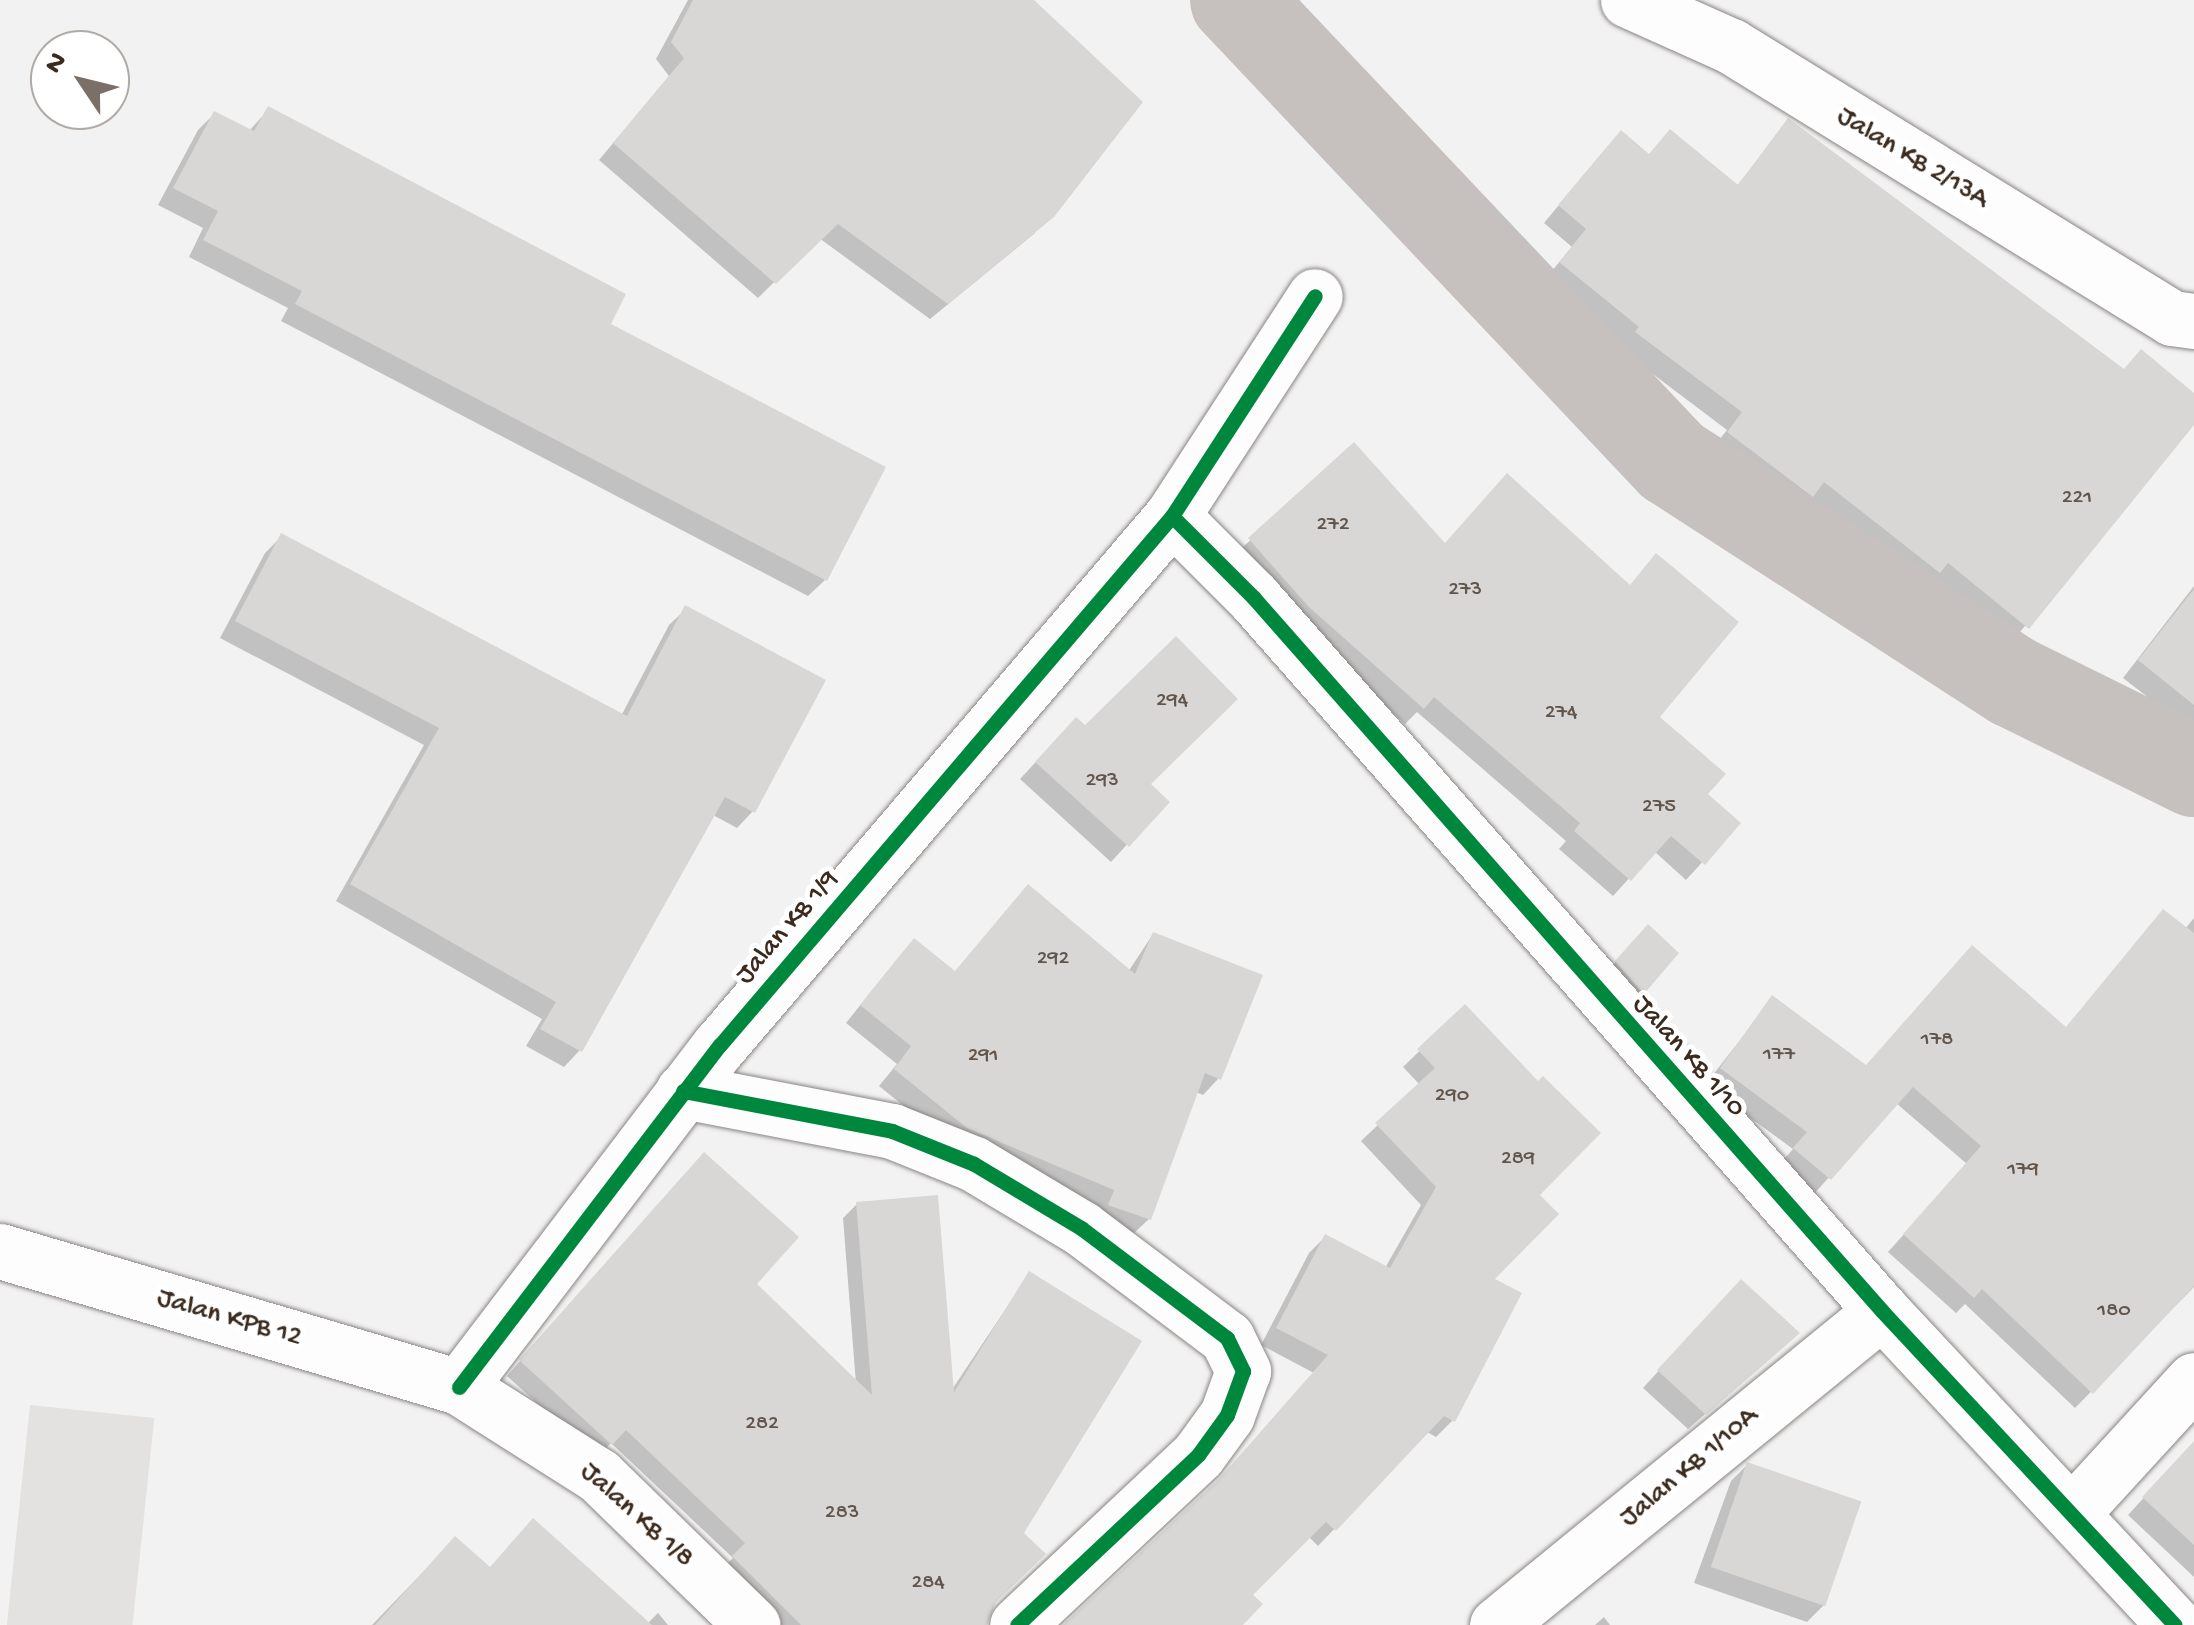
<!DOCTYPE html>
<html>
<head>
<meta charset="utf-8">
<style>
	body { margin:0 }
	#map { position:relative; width:2194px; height:1625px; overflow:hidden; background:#f3f2f2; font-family:"Gochi Hand",sans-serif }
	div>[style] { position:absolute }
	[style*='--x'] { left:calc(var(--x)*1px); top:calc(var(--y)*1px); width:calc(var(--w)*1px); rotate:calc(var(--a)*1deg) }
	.green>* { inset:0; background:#e4e2e0; transform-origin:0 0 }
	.shadow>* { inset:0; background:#0003 }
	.river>* { height:92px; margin:-46px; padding:0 46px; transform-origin:46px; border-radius:46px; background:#c6c0be }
	.building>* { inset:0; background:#d9d7d6; transform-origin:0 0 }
	.roads { filter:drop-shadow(0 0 2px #898582) drop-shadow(0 0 2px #898582) }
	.minor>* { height:55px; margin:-27.5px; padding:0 27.5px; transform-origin:27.5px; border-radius:27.5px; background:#fdfdfd }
	.cycleway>* { height:15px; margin:-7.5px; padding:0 7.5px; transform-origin:7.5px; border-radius:7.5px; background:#00873e }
	span { translate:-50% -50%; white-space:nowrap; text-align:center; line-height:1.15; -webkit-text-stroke:10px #fff; paint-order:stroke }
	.number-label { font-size:22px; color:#62554c }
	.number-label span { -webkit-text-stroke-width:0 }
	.street-label { font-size:28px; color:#3b2a1e }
	.north { position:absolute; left:30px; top:30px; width:100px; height:100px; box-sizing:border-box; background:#fff; border:2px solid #b1aaa5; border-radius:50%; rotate:305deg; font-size:28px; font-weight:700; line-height:40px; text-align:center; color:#3b2a1e }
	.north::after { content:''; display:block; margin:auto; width:35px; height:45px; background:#7b7068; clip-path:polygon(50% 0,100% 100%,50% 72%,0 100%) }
</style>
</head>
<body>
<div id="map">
	<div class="green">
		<div style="left:30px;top:1405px;width:125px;height:222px;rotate:6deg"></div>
	</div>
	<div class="shadow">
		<div style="clip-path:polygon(688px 0,1031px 0,1035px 233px,930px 319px,819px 238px,758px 298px,599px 160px,669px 76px,656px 59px)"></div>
		<div style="clip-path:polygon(268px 110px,607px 325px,883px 468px,825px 580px,808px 596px,281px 321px,288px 308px,189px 257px,203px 228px,158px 205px,198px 130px,214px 114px,249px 131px)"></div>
		<div style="clip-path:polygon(1789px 121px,2123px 371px,2194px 396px,2194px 421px,2011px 643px,1931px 578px,1922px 588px,1808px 499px,1794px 512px,1712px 449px,1727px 430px,1621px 350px,1625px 345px,1545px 279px,1572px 247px,1544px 223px,1605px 150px,1648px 156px,1736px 187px)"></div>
		<div style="clip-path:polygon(1354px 446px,1444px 545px,1657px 717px,1704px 794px,1738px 823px,1686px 880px,1654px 851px,1613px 896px,1559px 849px,1566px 841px,1417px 712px,1405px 724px,1293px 623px,1233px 556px)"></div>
		<div style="clip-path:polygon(282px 536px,621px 716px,669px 625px,686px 609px,753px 811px,737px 828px,713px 815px,580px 1050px,564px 1067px,526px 1046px,542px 1019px,336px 901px,424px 745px,220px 638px,265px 553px)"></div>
		<div style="clip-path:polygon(2194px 586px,2194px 733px,2123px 678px)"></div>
		<div style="clip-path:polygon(1059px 737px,1166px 802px,1111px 862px,1020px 779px)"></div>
		<div style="clip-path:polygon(1012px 904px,1128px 972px,1153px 934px,1219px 1078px,1203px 1095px,1196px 1092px,1149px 1219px,1132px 1235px,1094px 1222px,1099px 1207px,950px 1143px,879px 1086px,897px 1064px,846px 1023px,898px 958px,954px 973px)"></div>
		<div style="clip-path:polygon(2163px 912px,2185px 929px,2194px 918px,2194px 1287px,2075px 1408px,1965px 1304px,1956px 1313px,1888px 1252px,1967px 1164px,1896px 1103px,1813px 1195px,1779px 1165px,1793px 1149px,1705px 1085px,1773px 998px,1865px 1067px,2065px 1029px)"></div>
		<div style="clip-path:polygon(1631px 944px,1642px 992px,1626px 1008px,1601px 979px)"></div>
		<div style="clip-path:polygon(1465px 1007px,1536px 1195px,1491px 1280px,1453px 1420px,1436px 1437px,1427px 1432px,1318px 1546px,1308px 1536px,1250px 1595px,1240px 1625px,1066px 1625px,1209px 1491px,1314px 1373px,1261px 1345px,1309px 1253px,1325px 1237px,1385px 1268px,1421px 1205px,1361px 1141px,1420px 1085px,1403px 1067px)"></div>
		<div style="clip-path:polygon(690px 1169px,754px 1284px,856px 1384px,843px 1218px,857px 1204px,951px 1391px,1029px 1274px,958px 1625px,774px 1625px,720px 1571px,733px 1558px,611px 1443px,597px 1457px,507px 1376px)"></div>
		<div style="clip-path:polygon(1725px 1298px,1780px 1349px,1688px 1429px,1643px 1388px)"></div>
		<div style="clip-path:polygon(2194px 1443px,2194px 1577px,2128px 1515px)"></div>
		<div style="clip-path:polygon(1747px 1465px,1824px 1605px,1807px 1622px,1694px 1583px,1731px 1481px)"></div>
		<div style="clip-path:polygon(455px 1539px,489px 1570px,647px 1624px,658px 1613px,668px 1625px,372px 1625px)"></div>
		<div style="clip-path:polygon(1604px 1617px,1610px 1625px,1595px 1625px)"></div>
	</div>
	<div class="river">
		<div style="--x:1236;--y:0;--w:635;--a:46.6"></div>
		<div style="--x:1672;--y:461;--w:407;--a:32.9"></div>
		<div style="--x:2014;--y:682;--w:201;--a:26.3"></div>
	</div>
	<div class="building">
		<div style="clip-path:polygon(693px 0,1034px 0,1143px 102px,1054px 217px,948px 304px,838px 224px,776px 284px,613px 143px,684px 58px,671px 42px)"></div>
		<div style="clip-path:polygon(268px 106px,626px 294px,611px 324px,886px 467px,827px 581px,295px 304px,302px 291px,203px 240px,218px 211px,173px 188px,214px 111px,254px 131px)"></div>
		<div style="clip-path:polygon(1788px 118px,2124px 369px,2141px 349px,2194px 393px,2194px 425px,2029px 629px,1948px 563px,1940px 573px,1824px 482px,1813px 497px,1727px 432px,1742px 412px,1635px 332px,1639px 327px,1559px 262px,1586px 229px,1558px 205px,1621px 130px,1649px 154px,1670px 129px,1738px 185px)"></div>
		<div style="clip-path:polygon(1354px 442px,1445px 543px,1507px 473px,1630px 585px,1656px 553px,1739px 622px,1660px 717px,1726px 774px,1708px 794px,1741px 823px,1705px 865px,1671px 836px,1631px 881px,1574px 831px,1580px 823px,1434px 697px,1424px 709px,1309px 607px,1248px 538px)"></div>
		<div style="clip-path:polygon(281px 533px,627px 716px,685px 605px,826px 680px,755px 813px,725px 797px,582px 1052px,540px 1029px,556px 1002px,350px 884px,439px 728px,235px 621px)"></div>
		<div style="clip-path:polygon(2194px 589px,2194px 705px,2138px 660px)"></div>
		<div style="clip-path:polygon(1176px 636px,1238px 699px,1151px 784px,1170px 802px,1129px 847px,1035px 762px,1076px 717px,1085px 725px)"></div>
		<div style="clip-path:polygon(1028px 884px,1135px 974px,1153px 932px,1263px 975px,1221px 1080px,1205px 1073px,1151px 1220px,1108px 1205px,1114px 1190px,967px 1128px,894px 1069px,911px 1046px,860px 1005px,914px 938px,955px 971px)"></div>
		<div style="clip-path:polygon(2163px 909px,2194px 933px,2194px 1286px,2093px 1394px,1982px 1289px,1974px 1298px,1903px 1234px,1981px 1146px,1913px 1087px,1831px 1180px,1793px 1148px,1807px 1132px,1720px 1068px,1772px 995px,1866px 1065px,1972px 945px,2066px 1027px)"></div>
		<div style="clip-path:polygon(1648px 924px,1679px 953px,1644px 994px,1615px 961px)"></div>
		<div style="clip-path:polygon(1465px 1004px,1538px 1081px,1543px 1076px,1601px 1133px,1540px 1195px,1559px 1214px,1495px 1279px,1522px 1293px,1455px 1422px,1444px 1416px,1336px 1531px,1326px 1522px,1253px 1595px,1263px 1604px,1243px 1625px,1063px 1625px,1220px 1478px,1328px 1355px,1276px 1328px,1325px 1234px,1390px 1268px,1436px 1187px,1375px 1123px,1435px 1068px,1417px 1049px)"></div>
		<div style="clip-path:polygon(704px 1152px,799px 1237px,757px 1284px,872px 1395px,856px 1202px,938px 1195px,954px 1392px,1029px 1271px,1142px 1341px,1024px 1533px,1046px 1554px,996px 1602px,987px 1625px,801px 1625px,732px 1556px,745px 1543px,626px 1430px,612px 1445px,519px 1360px)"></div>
		<div style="clip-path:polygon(1741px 1279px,1800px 1333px,1706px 1415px,1657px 1370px)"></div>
		<div style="clip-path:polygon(2194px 1441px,2194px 1545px,2142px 1497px)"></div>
		<div style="left:1747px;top:1462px;width:121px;height:111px;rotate:19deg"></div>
		<div style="clip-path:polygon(533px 1518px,652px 1625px,375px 1625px,455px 1536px,490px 1567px)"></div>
	</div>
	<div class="roads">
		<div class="minor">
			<div style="--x:1628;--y:0;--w:113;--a:24.1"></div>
			<div style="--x:1731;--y:46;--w:518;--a:31.67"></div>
			<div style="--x:2172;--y:318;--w:22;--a:8"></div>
			<div style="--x:1172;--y:516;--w:115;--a:45"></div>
			<div style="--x:1253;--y:597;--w:952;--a:48.62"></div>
			<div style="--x:1882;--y:1311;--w:429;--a:47"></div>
			<div style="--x:683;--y:1091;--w:213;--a:10.8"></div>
			<div style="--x:892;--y:1131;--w:88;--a:21.9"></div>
			<div style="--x:974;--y:1164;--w:125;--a:30.9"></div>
			<div style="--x:1081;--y:1228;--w:183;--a:37"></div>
			<div style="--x:1227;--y:1338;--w:37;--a:64"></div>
			<div style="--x:1243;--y:1371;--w:47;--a:110"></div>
			<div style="--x:1227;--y:1415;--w:49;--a:125.9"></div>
			<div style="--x:1198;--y:1455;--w:248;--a:136.8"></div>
			<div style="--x:0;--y:1251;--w:479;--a:16.5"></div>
			<div style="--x:459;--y:1387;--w:166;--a:32.4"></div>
			<div style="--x:599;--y:1476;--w:214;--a:44.2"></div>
			<div style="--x:459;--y:1387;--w:430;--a:-52.7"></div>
			<div style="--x:720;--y:1045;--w:696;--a:-49.49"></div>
			<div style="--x:1172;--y:516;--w:262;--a:-57"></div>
			<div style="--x:2072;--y:1513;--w:180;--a:-47.5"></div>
			<div style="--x:1497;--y:1625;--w:497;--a:-39.2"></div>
		</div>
	</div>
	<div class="cycleway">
		<div style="--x:1172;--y:516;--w:115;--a:45"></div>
		<div style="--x:1253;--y:597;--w:952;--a:48.62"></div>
		<div style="--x:1882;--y:1311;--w:429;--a:47"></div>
		<div style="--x:683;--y:1091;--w:213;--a:10.8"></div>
		<div style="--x:892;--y:1131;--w:88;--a:21.9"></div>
		<div style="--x:974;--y:1164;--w:125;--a:30.9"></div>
		<div style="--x:1081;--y:1228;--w:183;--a:37"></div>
		<div style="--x:1227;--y:1338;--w:37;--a:64"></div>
		<div style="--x:1243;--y:1371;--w:47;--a:110"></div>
		<div style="--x:1227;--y:1415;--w:49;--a:125.9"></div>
		<div style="--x:1198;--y:1455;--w:248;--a:136.8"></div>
		<div style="--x:459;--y:1387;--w:430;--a:-52.7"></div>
		<div style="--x:720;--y:1045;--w:696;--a:-49.49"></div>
		<div style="--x:1172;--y:516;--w:262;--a:-57"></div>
	</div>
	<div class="number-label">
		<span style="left:2077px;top:499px">221</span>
		<span style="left:1333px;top:526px">272</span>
		<span style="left:1465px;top:591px">273</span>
		<span style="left:1172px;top:702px">294</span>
		<span style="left:1561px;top:714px">274</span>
		<span style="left:1102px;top:782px">293</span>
		<span style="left:1659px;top:808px">275</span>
		<span style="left:1053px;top:960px">292</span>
		<span style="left:1937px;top:1041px">178</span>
		<span style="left:1779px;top:1056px">177</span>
		<span style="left:983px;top:1057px">291</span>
		<span style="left:1452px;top:1097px">290</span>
		<span style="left:1518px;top:1160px">289</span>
		<span style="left:2023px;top:1171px">179</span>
		<span style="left:2114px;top:1312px">180</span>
		<span style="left:762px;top:1425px">282</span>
		<span style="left:842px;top:1514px">283</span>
		<span style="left:928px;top:1584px">284</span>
	</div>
	<div class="street-label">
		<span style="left:1912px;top:159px;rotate:31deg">Jalan KB 2/13A</span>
		<span style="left:788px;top:928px;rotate:-49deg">Jalan KB 1/9</span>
		<span style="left:1688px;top:1057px;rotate:48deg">Jalan KB 1/10</span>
		<span style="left:229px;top:1319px;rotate:16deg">Jalan KPB 12</span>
		<span style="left:1690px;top:1468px;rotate:-40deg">Jalan KB 1/10A</span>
		<span style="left:636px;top:1516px;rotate:42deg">Jalan KB 1/8</span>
	</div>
	<div class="north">N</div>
</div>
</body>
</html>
